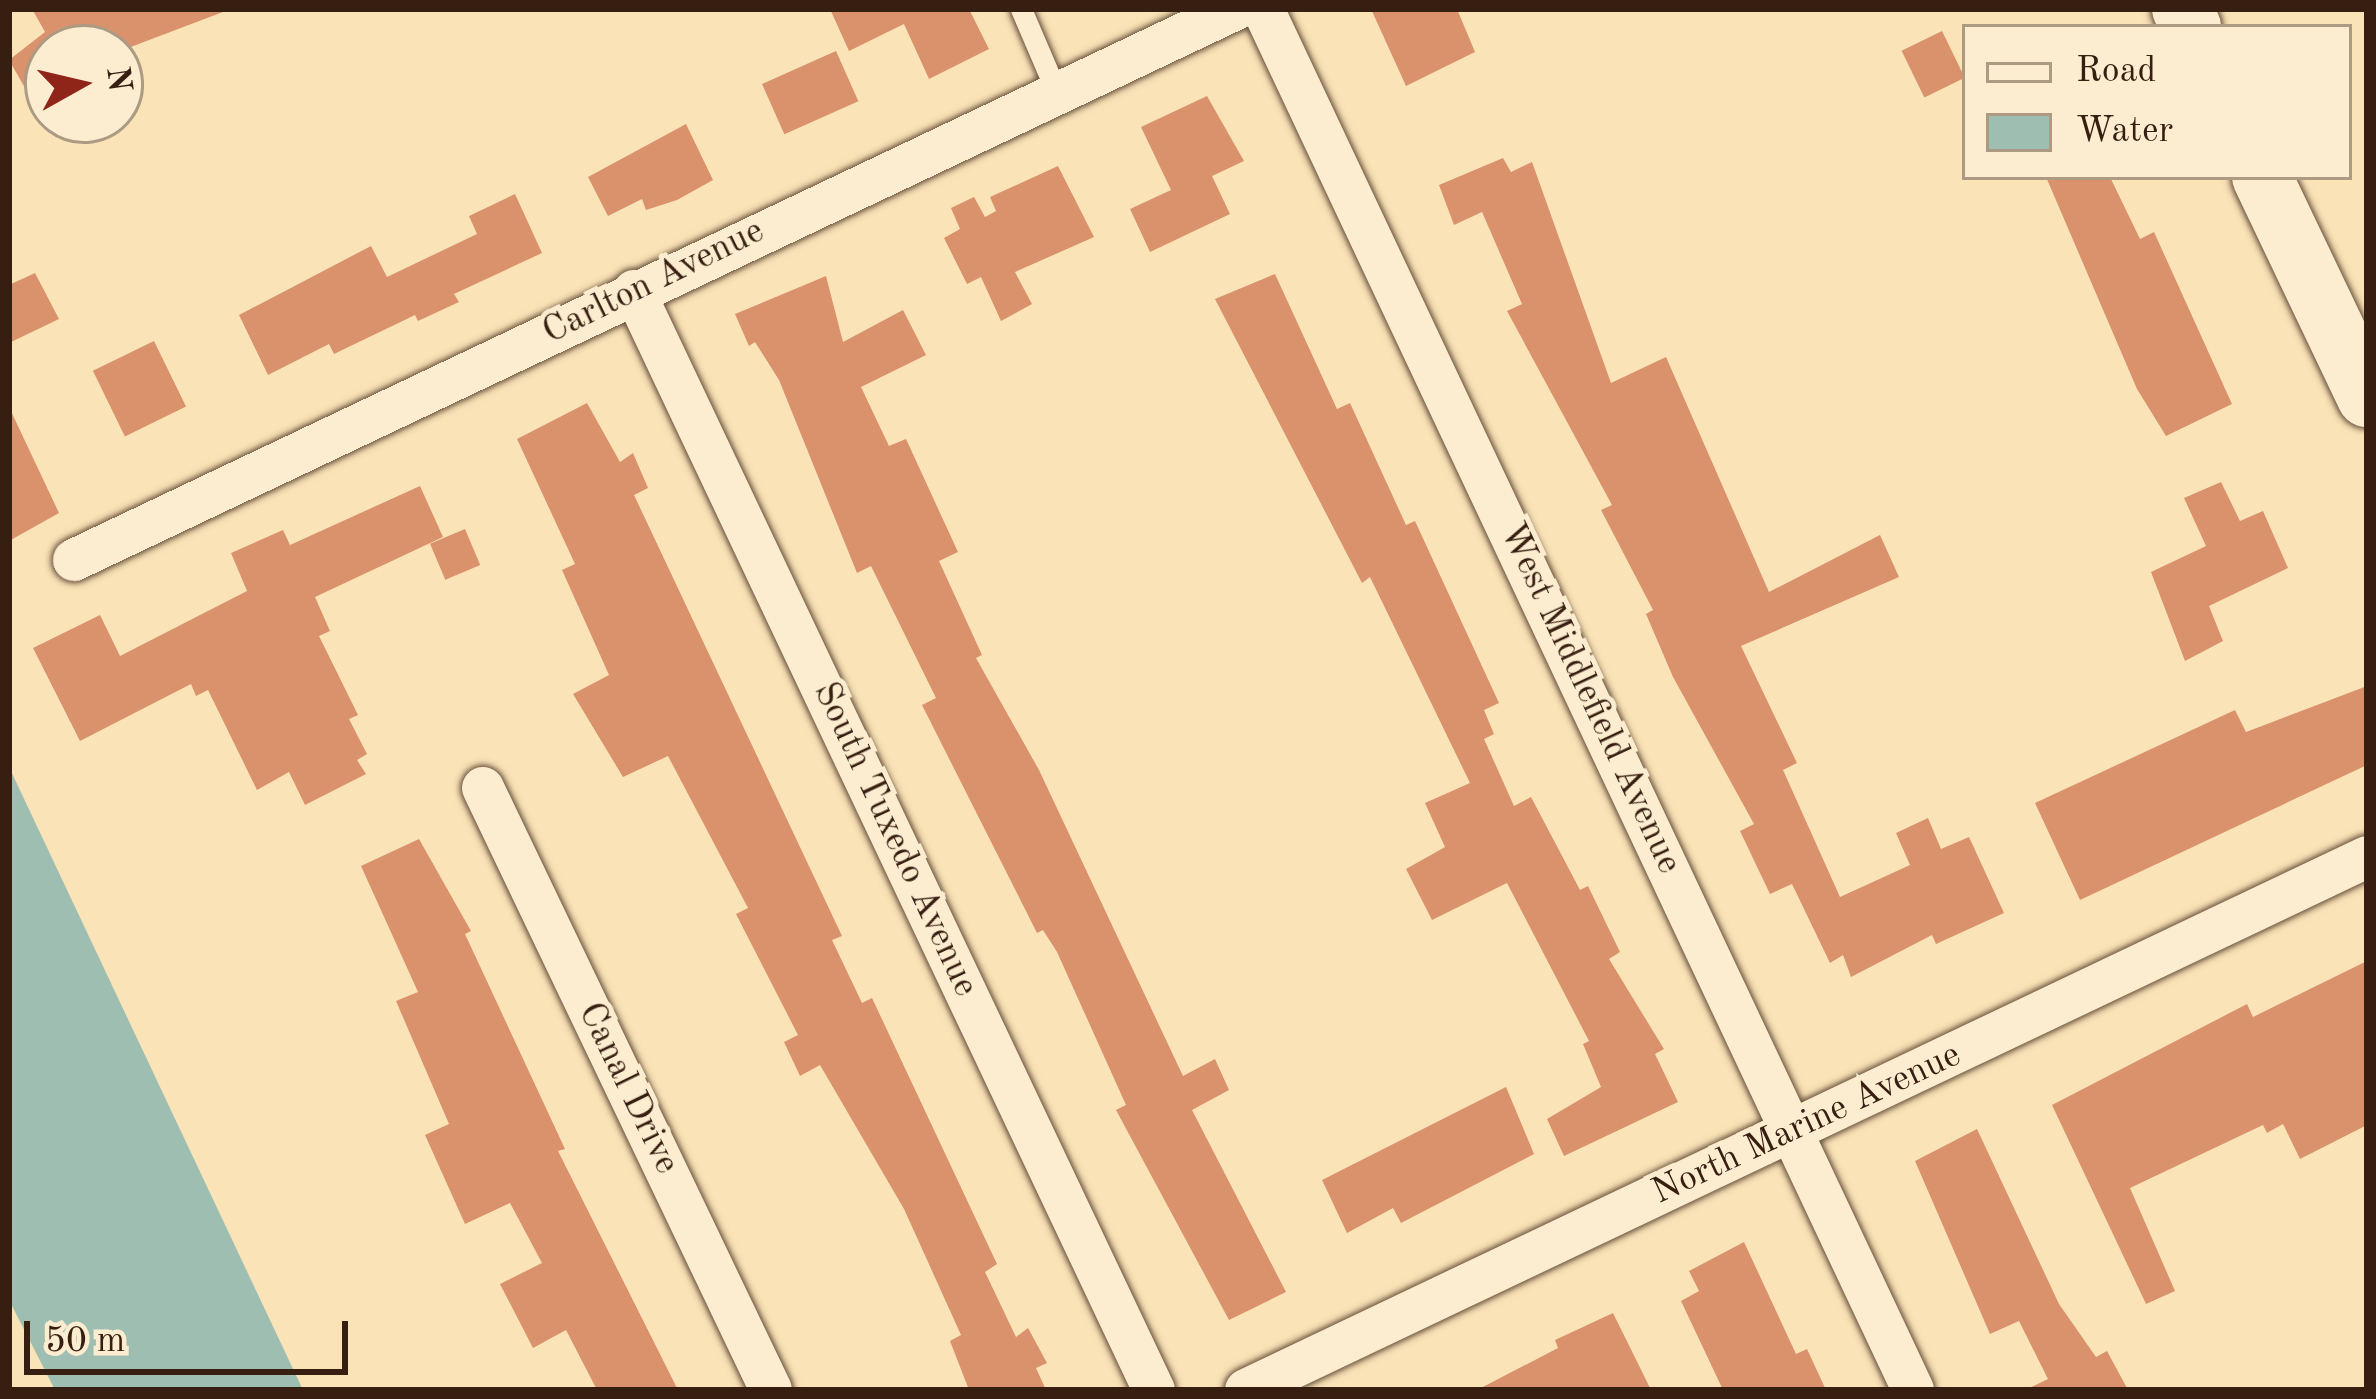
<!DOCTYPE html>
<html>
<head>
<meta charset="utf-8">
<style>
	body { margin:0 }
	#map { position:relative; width:2376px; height:1399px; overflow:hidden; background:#fae3b7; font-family:"Old Standard TT",serif }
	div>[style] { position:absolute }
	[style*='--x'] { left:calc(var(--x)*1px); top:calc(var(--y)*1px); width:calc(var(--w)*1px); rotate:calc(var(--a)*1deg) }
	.water>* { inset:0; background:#9ebeb2 }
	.building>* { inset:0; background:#da926d; transform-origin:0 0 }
	.roads { filter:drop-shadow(0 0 3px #674f3a) drop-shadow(0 0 3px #674f3a) }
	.lane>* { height:21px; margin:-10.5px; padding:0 10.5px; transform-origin:10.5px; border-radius:10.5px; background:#fcedd0 }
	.street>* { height:42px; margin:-21px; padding:0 21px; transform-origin:21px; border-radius:21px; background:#fcedd0 }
	.secondary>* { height:60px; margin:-30px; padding:0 30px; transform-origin:30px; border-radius:30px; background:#fcedd0 }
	span { translate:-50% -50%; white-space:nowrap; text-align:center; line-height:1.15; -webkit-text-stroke:10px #fcedd0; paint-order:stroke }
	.street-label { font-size:36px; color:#361e10 }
	.frame { position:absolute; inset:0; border:12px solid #361e10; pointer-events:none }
	.legend { position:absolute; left:1962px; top:24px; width:390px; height:156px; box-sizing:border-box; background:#fcedd0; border:3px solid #ad9a83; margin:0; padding:15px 21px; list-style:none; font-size:36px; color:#361e10 }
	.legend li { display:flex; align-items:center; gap:24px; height:60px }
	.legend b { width:60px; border:3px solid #ad9a83 }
	.north { position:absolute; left:24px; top:24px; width:120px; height:120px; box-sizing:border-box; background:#fcedd0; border:3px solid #ad9a83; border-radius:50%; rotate:82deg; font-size:33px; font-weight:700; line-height:48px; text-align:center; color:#361e10 }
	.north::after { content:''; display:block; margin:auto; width:42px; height:54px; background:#8f2418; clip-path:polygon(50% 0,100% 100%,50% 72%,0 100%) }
	.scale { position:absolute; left:24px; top:1321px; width:324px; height:54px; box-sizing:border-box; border:6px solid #361e10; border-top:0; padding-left:15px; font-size:36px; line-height:42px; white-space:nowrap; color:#361e10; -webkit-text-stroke:9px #fcedd0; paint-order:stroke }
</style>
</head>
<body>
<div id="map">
	<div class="water">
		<div style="clip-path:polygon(9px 767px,303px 1390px,55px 1390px,9px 1300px)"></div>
	</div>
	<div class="building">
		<div style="clip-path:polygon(32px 9px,222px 9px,223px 12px,128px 48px,54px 48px,48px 38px,48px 128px,9px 60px,45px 32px)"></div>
		<div style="clip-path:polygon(830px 9px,969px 9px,989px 49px,929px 79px,904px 24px,849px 51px)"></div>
		<div style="clip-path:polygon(1371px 9px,1457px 9px,1475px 52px,1406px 86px)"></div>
		<div style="left:1942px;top:31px;width:52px;height:45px;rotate:64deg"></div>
		<div style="left:836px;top:51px;width:55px;height:81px;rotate:66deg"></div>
		<div style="clip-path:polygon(1207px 96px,1244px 161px,1212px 176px,1230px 214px,1150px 252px,1130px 209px,1171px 190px,1141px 127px)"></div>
		<div style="clip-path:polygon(686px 124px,713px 180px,677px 200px,646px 210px,642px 199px,608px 216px,588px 177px)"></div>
		<div style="clip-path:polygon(1503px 158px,1511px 172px,1532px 162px,1611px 383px,1666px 357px,1769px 592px,1880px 535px,1899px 577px,1741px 646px,1797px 763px,1783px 770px,1840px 897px,1910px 865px,1896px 833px,1928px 818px,1941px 849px,1969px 837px,2004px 913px,1936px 944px,1932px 935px,1851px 977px,1843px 955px,1830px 963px,1792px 884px,1770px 894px,1740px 831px,1754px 824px,1673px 677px,1646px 614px,1653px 610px,1601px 510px,1612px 505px,1507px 311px,1522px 304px,1482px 212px,1454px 225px,1439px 185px)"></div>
		<div style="clip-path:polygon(1058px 166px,1094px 237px,1015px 272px,1032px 304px,1001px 321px,981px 277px,967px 284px,944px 238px,960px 229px,951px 208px,974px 197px,985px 217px,996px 211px,990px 197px)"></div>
		<div style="clip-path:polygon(2046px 177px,2110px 177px,2140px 239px,2154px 232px,2232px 404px,2166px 436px,2137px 389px)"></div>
		<div style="clip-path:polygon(515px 194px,542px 253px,454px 294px,459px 302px,418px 321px,415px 315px,334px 354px,329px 344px,268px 375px,239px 315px,371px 246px,387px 277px,477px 234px,469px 216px)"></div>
		<div style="clip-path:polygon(35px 273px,59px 319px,9px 343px,9px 285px)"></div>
		<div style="clip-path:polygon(1275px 274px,1337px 409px,1350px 403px,1406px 525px,1415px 521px,1499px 703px,1484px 710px,1494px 734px,1484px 739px,1514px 806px,1531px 797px,1580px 890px,1588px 886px,1620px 952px,1609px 959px,1664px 1049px,1655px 1054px,1678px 1102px,1564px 1156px,1547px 1119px,1601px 1087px,1583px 1044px,1589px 1041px,1507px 883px,1432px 920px,1406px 869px,1445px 847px,1425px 803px,1470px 783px,1370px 577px,1362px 583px,1215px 299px)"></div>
		<div style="clip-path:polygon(826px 276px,843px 342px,903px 310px,926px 355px,861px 387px,889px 446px,906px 439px,958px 552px,939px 561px,982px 655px,976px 658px,1039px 770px,1183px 1076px,1215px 1059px,1229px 1090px,1192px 1110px,1286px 1292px,1229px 1320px,1116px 1110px,1126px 1105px,1057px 952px,1043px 930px,1037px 933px,922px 705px,936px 698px,871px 566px,857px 573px,779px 380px,755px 342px,749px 346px,735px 314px)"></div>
		<div style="left:154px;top:341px;width:73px;height:68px;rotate:64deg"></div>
		<div style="clip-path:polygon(587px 403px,620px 462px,633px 453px,648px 488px,634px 495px,842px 936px,832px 940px,862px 1003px,872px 998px,997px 1264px,985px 1272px,1016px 1337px,1028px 1328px,1047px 1363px,1036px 1368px,1046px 1390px,969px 1390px,950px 1341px,961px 1335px,904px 1209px,820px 1065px,800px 1076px,784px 1042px,798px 1035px,736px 914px,748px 908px,668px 756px,623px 777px,573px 694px,609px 675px,562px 570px,575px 564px,517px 439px)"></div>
		<div style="clip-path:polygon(9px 407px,59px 513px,9px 541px)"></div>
		<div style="clip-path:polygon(2221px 482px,2240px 521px,2263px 511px,2288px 568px,2209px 606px,2223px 641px,2185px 661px,2151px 572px,2206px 546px,2184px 498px)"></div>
		<div style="clip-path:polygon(420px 486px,443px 537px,315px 597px,330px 631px,319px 636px,358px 715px,349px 719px,367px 754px,357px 760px,366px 774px,305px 805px,289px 772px,257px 790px,208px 690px,196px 696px,191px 684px,80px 741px,33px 648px,100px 615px,120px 656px,247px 591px,231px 553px,283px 530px,290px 545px)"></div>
		<div style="left:465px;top:529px;width:39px;height:38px;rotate:67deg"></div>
		<div style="clip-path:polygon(2367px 686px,2367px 765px,2080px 900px,2035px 803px,2235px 710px,2246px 732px)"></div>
		<div style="clip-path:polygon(419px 839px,471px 931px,465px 934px,565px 1149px,558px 1151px,678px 1390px,597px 1390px,566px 1330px,533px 1348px,500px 1284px,542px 1263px,510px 1203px,465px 1224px,425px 1135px,449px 1124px,396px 1001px,418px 992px,361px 866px)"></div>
		<div style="clip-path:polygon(2367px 961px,2367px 1125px,2300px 1159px,2283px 1124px,2267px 1133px,2263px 1125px,2130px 1188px,2175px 1291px,2146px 1304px,2052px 1105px,2247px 1004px,2253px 1017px)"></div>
		<div style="clip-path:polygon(1506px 1087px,1534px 1154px,1401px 1223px,1393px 1208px,1347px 1233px,1322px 1180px)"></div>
		<div style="clip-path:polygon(1977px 1129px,2059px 1304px,2096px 1357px,2107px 1351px,2128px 1390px,2025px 1390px,2048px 1379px,2019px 1321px,1990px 1334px,1915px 1161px)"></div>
		<div style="clip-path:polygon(1744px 1242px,1796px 1354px,1807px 1349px,1826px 1390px,1723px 1390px,1681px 1301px,1699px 1291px,1689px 1271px)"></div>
		<div style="clip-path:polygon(1613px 1313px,1651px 1390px,1477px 1390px,1558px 1348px,1555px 1340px)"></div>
	</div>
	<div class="roads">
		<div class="lane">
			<div style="--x:1021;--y:9;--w:91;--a:66.8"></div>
		</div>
		<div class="street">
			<div style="--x:1263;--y:9;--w:1526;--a:64.79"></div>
			<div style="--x:634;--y:291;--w:1216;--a:64.68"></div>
			<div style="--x:74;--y:560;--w:1286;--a:-25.37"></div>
			<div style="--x:483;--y:788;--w:667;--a:64.43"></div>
			<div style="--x:1246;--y:1390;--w:1241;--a:-25.43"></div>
		</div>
		<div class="secondary">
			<div style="--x:2182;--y:9;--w:20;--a:63"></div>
			<div style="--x:2262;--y:177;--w:244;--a:64.5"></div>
		</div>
	</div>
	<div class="street-label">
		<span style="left:654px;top:283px;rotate:-26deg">Carlton Avenue</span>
		<span style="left:1589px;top:699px;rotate:65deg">West Middlefield Avenue</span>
		<span style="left:894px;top:840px;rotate:65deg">South Tuxedo Avenue</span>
		<span style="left:627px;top:1089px;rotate:64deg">Canal Drive</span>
		<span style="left:1807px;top:1125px;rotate:-25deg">North Marine Avenue</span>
	</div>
	<div class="frame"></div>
	<ul class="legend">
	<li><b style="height:15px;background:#fcedd0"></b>Road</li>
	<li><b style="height:33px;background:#9ebeb2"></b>Water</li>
	</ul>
	<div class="north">N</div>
	<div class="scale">50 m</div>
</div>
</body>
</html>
